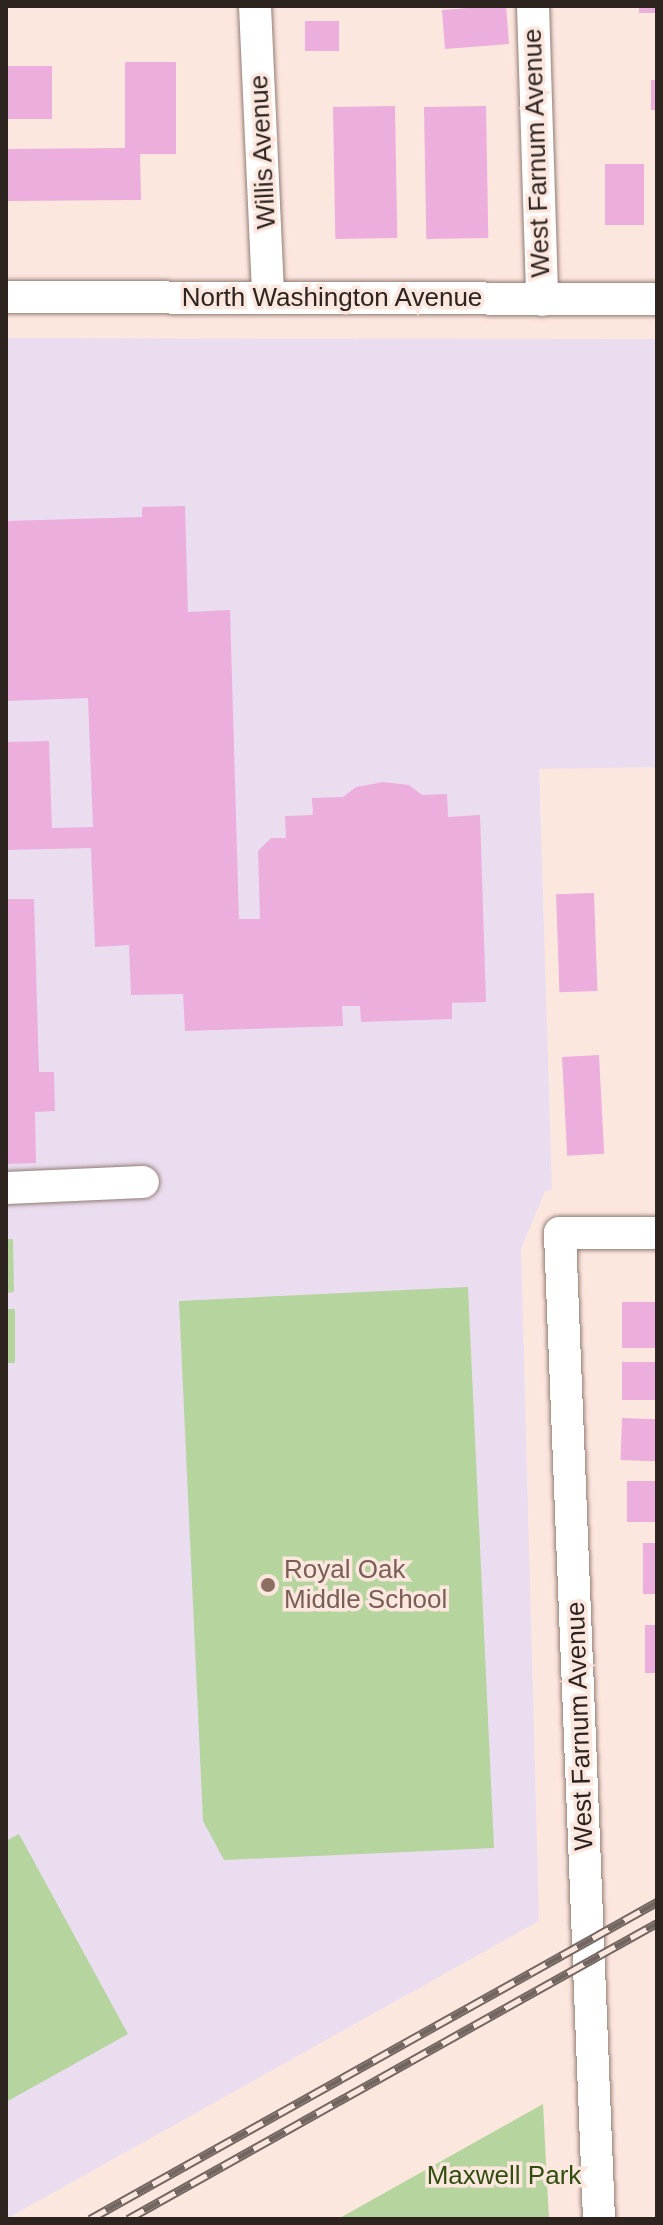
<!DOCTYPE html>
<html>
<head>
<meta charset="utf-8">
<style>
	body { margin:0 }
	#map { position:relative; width:663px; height:2225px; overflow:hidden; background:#fce7df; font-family:Arial,sans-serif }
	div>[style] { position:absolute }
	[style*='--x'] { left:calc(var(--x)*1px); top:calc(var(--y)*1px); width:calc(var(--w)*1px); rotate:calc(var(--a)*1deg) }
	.education>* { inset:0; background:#eaddf0 }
	.green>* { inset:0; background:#b5d49e; transform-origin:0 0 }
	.building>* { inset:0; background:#ecaedc; transform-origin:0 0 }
	.roads { filter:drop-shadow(0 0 2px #927b72) drop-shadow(0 0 2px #927b72) }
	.minor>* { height:32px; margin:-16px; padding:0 16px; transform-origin:16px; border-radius:16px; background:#fff }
	.rail>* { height:9px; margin-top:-4.5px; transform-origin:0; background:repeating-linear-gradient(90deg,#fce7df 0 18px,#736661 0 36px); box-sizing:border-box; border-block:2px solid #736661 }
	.dots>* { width:22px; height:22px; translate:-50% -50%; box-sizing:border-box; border:4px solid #fce7df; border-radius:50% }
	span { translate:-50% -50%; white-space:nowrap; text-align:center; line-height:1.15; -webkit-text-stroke:7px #fce7df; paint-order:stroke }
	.street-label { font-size:26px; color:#2d2420 }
	.education-label { font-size:26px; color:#785e54 }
	.left { translate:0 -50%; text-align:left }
	.park-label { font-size:26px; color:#304f0e }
	.frame { position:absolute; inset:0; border:8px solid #2d2420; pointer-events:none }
</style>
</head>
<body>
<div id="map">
	<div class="education">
		<div style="clip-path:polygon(6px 338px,657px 339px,657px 767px,539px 769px,552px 1190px,545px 1191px,521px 1249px,539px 1921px,6px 2219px)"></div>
	</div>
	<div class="green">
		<div style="clip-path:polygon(13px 1239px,14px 1292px,6px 1293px,6px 1239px)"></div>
		<div style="clip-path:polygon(468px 1287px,494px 1848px,224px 1860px,203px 1821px,179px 1301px)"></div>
		<div style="left:6px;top:1309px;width:9px;height:54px"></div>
		<div style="clip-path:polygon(19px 1834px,128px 2034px,6px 2102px,6px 1841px)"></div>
		<div style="clip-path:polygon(543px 2104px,549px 2219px,338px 2219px)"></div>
	</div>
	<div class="building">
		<div style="clip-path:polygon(495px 6px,506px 6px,509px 44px,445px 49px,442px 10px)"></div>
		<div style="left:639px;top:6px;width:18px;height:7px"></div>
		<div style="left:305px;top:21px;width:34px;height:30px"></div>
		<div style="clip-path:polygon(125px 62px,176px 62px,176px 154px,140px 154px,141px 200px,6px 201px,6px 149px,125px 148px)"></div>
		<div style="left:6px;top:66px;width:46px;height:53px"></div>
		<div style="left:651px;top:80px;width:6px;height:30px"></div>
		<div style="left:395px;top:106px;width:132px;height:62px;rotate:89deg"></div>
		<div style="left:486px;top:106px;width:132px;height:62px;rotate:89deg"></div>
		<div style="left:605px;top:164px;width:39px;height:61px"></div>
		<div style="clip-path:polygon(185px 506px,188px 612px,230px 610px,239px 919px,260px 919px,258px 851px,271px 838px,286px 838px,285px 816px,313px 815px,312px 798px,343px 797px,356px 787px,383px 782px,409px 785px,422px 795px,447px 794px,448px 817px,480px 815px,486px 1002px,452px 1003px,452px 1019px,361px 1022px,360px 1006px,342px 1006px,343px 1026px,185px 1031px,183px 994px,131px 995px,129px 945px,95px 947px,91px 848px,6px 850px,6px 742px,49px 741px,52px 828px,93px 827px,88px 698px,6px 701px,6px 521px,142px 517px,142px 507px)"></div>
		<div style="left:594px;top:893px;width:98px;height:38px;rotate:88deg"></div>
		<div style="clip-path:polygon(6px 899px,34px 899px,39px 1072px,54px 1072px,55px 1111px,35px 1112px,36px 1163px,6px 1164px)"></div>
		<div style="left:599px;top:1055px;width:99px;height:37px;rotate:87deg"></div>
		<div style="left:622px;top:1302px;width:35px;height:46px"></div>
		<div style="left:622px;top:1362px;width:35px;height:38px"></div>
		<div style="left:622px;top:1418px;width:35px;height:42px;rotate:2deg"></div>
		<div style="left:627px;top:1481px;width:30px;height:41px"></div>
		<div style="left:643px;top:1543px;width:14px;height:51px"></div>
		<div style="left:645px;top:1625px;width:12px;height:48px"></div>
	</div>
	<div class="roads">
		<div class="minor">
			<div style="--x:255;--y:6;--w:291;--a:87.4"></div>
			<div style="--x:533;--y:6;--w:294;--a:88.2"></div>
			<div style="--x:6;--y:297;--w:651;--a:0.18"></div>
			<div style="--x:6;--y:1188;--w:137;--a:-2.5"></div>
			<div style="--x:599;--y:2219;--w:987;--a:-92.27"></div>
			<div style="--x:560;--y:1233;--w:97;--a:0"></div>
		</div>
	</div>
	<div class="rail">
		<div style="--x:90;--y:2219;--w:650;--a:-29.21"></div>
		<div style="--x:128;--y:2219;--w:606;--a:-29.23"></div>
	</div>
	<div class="dots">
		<div style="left:268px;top:1585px;background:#8d6e63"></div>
	</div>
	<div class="street-label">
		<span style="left:263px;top:152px;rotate:-93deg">Willis Avenue</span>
		<span style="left:537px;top:153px;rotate:-92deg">West Farnum Avenue</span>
		<span style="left:332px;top:298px">North Washington Avenue</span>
		<span style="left:580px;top:1726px;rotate:-92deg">West Farnum Avenue</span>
	</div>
	<div class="education-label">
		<span class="left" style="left:284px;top:1585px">Royal Oak<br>Middle School</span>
	</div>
	<div class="park-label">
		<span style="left:504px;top:2176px">Maxwell Park</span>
	</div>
	<div class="frame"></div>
</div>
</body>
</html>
